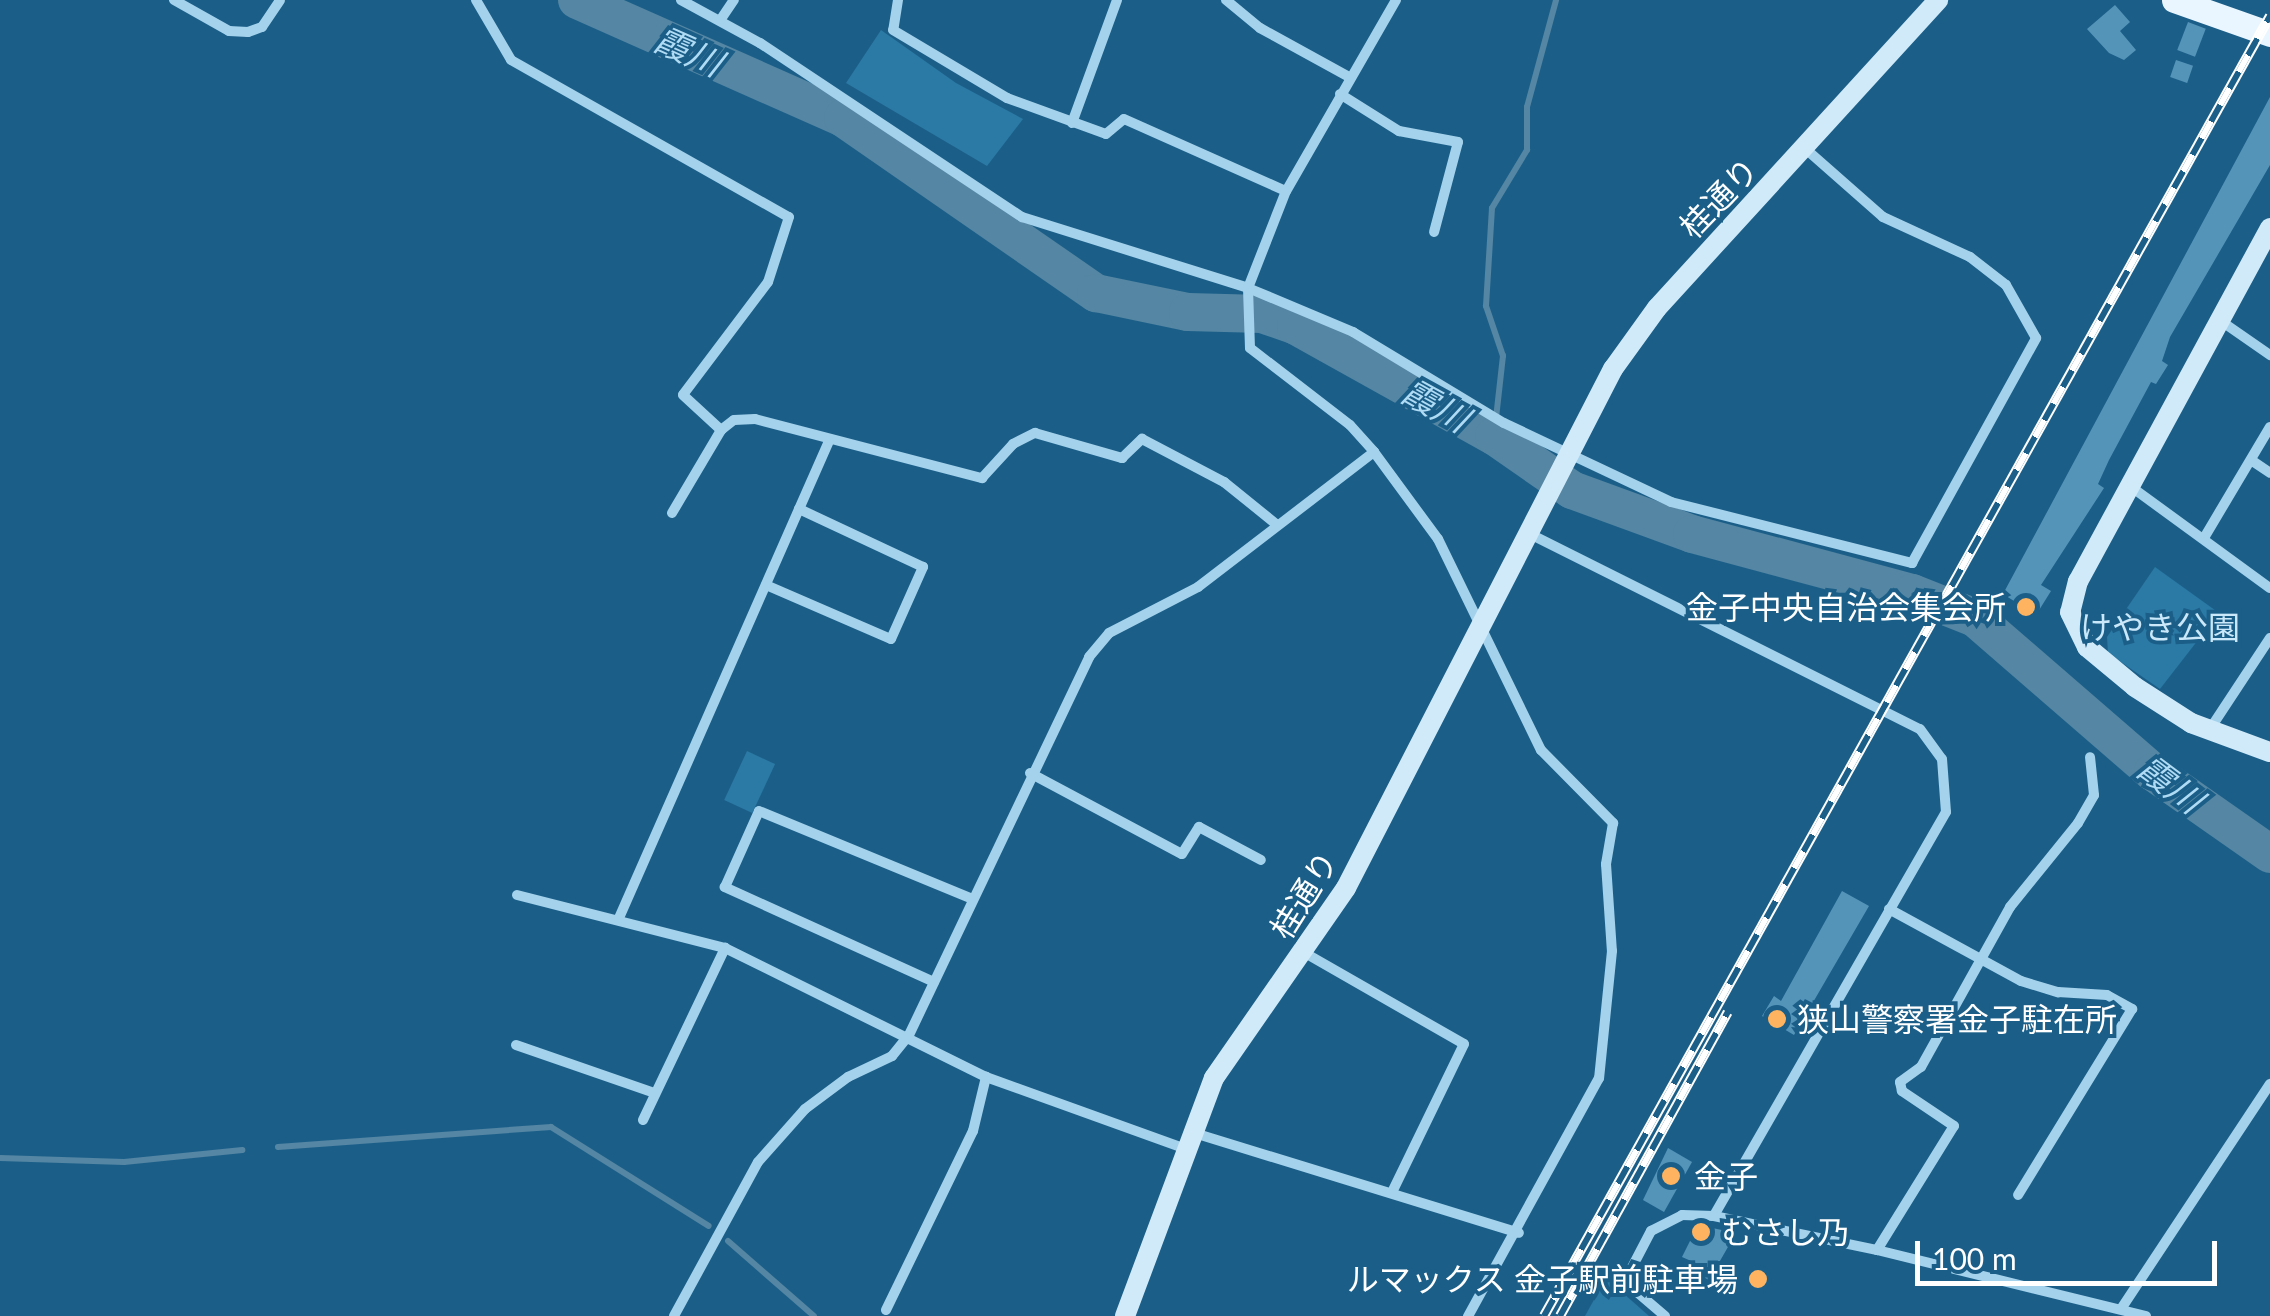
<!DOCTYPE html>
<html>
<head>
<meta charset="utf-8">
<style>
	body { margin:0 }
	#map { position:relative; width:2270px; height:1316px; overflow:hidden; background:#1b5f89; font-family:Lato,"Noto Sans JP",sans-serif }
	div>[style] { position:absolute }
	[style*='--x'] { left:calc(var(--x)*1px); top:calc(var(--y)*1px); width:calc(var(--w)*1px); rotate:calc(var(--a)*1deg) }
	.green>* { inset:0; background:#2b79a5; transform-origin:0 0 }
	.stream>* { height:6px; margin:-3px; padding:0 3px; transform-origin:3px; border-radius:3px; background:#5586a3 }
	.river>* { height:38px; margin:-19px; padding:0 19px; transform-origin:19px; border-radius:19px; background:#5586a3 }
	.building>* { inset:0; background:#5594b9; transform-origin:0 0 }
	.street>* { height:10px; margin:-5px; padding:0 5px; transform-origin:5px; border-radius:5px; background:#a4d2ec }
	.secondary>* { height:20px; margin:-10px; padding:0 10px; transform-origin:10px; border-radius:10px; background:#d1eaf9 }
	.primary>* { height:25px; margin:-12.5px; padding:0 12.5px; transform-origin:12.5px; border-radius:12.5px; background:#eaf6ff }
	.rail>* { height:10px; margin-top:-5px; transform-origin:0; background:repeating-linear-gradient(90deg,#1b5f89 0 19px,#fff 0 38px); box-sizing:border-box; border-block:2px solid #fff }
	.dots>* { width:28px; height:28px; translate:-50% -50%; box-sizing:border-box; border:5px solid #1b5f89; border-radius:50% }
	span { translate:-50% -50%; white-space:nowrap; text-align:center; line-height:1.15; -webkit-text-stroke:8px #1b5f89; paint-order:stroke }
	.street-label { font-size:32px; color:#fff }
	.poi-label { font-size:32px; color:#fff }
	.right { translate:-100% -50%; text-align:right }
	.left { translate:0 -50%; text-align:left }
	.park-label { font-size:32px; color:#cae8f9 }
	.water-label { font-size:35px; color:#b0dbf4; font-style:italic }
	.scale { position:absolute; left:1915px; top:1241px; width:302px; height:45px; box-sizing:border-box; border:5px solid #fff; border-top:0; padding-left:12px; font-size:30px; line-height:35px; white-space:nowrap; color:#fff; -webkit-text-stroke:8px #1b5f89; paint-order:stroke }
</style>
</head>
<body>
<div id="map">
	<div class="green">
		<div style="clip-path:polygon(881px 30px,956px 83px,1023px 119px,987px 166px,846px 83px)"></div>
		<div style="clip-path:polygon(2155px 567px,2219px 613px,2160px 689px,2108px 653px,2107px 637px)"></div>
		<div style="left:747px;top:751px;width:31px;height:54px;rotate:25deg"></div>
		<div style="clip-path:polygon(1606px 1278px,1649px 1316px,1585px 1316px)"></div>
	</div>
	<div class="stream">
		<div style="--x:1494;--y:436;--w:81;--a:-83.6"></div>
		<div style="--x:1503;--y:356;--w:53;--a:-108.8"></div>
		<div style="--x:1486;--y:306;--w:98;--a:-86.5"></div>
		<div style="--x:1492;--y:208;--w:68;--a:-58.9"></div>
		<div style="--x:1527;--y:150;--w:43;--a:-90"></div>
		<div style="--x:1527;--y:107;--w:111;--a:-74.8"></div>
		<div style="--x:278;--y:1147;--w:274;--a:-4.2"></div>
		<div style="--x:551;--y:1127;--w:186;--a:32.1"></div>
		<div style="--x:0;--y:1158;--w:124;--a:1.8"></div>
		<div style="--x:124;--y:1162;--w:119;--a:-5.8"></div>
		<div style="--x:728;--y:1241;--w:114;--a:41.1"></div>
	</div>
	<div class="river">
		<div style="--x:577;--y:0;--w:291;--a:23.9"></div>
		<div style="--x:843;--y:118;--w:308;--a:34.7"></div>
		<div style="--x:1096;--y:293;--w:94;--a:11.7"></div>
		<div style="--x:1188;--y:312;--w:74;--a:1.5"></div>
		<div style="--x:1262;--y:314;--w:36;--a:19"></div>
		<div style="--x:1296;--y:326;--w:227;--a:29.1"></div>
		<div style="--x:1494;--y:436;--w:95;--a:34.7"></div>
		<div style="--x:1572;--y:490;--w:128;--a:20.1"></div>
		<div style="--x:1692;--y:534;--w:228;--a:15"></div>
		<div style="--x:1912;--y:593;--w:68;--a:21.6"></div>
		<div style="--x:1975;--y:618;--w:235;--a:40.9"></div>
		<div style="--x:2153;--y:772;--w:143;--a:35"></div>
	</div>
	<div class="building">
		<div style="clip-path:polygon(2115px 5px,2130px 22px,2120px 31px,2136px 50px,2124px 60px,2109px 53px,2087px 29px)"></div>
		<div style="left:2188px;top:22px;width:19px;height:30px;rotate:21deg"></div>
		<div style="left:2176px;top:60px;width:18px;height:18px;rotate:19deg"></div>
		<div style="clip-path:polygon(2270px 97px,2270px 165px,2170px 337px,2162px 361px,2168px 365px,2156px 384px,2151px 382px,2109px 460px,2098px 484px,2104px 488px,2041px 585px,2051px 591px,2036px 615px,2003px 594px)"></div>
		<div style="clip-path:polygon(1842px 891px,1869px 906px,1794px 1035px,1762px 1016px,1774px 996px,1781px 1001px)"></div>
		<div style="clip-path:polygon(1668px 1148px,1692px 1162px,1664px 1212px,1643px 1200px)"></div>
		<div style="clip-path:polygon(1698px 1225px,1736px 1233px,1709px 1280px,1694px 1272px,1698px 1264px,1682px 1257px)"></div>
	</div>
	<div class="street">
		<div style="--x:174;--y:0;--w:63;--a:29.4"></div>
		<div style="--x:229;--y:31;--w:19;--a:3"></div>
		<div style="--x:248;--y:32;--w:15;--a:-20"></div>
		<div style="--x:262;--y:27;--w:32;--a:-56"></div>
		<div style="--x:476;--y:0;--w:69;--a:59.7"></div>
		<div style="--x:511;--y:60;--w:319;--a:29.5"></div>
		<div style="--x:789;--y:217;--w:68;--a:107.9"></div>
		<div style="--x:768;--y:282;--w:141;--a:127"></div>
		<div style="--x:683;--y:395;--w:52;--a:42.6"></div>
		<div style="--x:721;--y:430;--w:16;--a:-38"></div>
		<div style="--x:734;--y:420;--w:21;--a:-3"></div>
		<div style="--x:755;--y:419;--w:235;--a:14.6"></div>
		<div style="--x:982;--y:478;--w:46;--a:-47.6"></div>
		<div style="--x:1013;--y:444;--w:25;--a:-27"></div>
		<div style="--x:1035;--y:433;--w:91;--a:16"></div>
		<div style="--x:1122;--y:458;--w:28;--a:-44"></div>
		<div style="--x:1142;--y:439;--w:93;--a:27.7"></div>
		<div style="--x:1224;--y:482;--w:67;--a:38.9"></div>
		<div style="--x:681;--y:0;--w:90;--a:28.6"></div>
		<div style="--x:760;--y:43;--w:315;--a:33.6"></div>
		<div style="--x:1022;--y:217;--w:237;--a:17.4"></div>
		<div style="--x:1248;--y:288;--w:114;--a:22.7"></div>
		<div style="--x:1353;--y:332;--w:176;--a:31.1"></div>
		<div style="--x:1504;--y:423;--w:185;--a:25.3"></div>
		<div style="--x:1671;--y:502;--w:249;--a:14.2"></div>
		<div style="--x:1912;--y:563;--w:257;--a:-61.1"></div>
		<div style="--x:2036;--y:338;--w:61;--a:-119.5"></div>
		<div style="--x:2006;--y:285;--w:46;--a:-142.1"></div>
		<div style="--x:1970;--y:257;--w:96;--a:-155.3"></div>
		<div style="--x:1883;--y:217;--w:103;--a:-138.6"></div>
		<div style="--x:898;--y:0;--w:30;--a:99"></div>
		<div style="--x:893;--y:30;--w:133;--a:30.8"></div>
		<div style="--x:1007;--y:98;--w:105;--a:20"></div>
		<div style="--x:1106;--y:134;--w:23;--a:-40"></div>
		<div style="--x:1124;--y:119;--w:177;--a:24"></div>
		<div style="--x:1226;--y:0;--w:44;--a:39.5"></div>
		<div style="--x:1260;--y:28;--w:102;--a:28.8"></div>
		<div style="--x:1396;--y:0;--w:220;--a:119.9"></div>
		<div style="--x:1286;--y:191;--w:104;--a:111.4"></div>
		<div style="--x:1248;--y:288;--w:60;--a:88.1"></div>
		<div style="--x:1250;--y:348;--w:126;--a:37.6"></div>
		<div style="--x:1350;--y:425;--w:36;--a:48"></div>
		<div style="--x:1374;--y:452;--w:108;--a:53.7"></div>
		<div style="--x:1438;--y:539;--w:235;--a:64"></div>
		<div style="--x:1541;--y:750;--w:103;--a:45.4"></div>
		<div style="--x:1613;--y:823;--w:42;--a:99.7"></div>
		<div style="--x:1606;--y:864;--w:87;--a:86.1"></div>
		<div style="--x:1612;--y:951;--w:128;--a:95.8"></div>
		<div style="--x:1599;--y:1078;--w:272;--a:118.8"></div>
		<div style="--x:721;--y:19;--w:23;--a:-56"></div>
		<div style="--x:1340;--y:94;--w:70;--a:32.1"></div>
		<div style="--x:1399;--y:131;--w:60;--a:10.6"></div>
		<div style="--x:1458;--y:142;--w:93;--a:104.9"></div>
		<div style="--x:1072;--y:123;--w:131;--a:-69.9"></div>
		<div style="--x:2221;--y:321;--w:60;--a:34.8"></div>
		<div style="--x:2251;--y:460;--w:23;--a:34"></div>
		<div style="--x:2130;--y:486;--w:173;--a:36.1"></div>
		<div style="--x:672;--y:513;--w:96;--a:-59.4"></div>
		<div style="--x:1528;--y:533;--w:438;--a:26.6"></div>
		<div style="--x:1920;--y:729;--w:37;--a:54"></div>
		<div style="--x:1942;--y:759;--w:53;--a:85.7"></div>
		<div style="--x:1946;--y:812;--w:466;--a:119.9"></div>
		<div style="--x:2204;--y:538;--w:129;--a:-59.3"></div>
		<div style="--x:766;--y:585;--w:136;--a:23.4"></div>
		<div style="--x:891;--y:639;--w:79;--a:-66"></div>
		<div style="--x:923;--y:567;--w:137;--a:-154.9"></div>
		<div style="--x:2210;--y:729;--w:109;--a:-56.6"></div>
		<div style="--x:1030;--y:773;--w:172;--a:28.1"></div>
		<div style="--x:1182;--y:854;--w:32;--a:-58"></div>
		<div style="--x:1199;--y:827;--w:70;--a:28"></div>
		<div style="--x:517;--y:895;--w:215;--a:14.3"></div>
		<div style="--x:725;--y:948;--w:291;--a:26.3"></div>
		<div style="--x:986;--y:1077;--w:213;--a:19.8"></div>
		<div style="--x:1889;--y:909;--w:150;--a:28.6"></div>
		<div style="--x:2021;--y:981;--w:39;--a:17"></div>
		<div style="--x:2058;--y:992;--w:49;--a:3.5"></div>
		<div style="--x:2107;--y:995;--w:29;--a:29"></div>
		<div style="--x:2132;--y:1009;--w:218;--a:121.5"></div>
		<div style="--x:619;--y:918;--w:521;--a:-66.24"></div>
		<div style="--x:1305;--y:953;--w:183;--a:29.8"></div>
		<div style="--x:1464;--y:1044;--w:162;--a:115.9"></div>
		<div style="--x:934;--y:982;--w:230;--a:-155.6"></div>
		<div style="--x:725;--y:887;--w:83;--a:-65.9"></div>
		<div style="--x:759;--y:811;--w:230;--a:22.4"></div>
		<div style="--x:516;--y:1045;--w:147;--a:19.1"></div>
		<div style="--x:643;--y:1120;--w:191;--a:-64.5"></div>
		<div style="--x:1191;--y:1132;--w:343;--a:17.1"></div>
		<div style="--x:1877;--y:1250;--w:146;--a:-58.2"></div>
		<div style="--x:1954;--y:1126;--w:63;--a:-146.1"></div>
		<div style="--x:1902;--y:1091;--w:9;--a:-103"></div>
		<div style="--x:1900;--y:1082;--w:26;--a:-36"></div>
		<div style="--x:1921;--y:1067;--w:183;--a:-60.9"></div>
		<div style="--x:2010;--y:907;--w:108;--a:-51"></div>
		<div style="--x:2078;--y:823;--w:32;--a:-60"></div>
		<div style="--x:2094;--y:795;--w:38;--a:-96"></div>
		<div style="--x:2121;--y:1309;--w:270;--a:-56.5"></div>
		<div style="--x:886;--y:1310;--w:199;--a:-64.1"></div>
		<div style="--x:973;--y:1131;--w:56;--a:-76.5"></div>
		<div style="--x:674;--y:1316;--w:175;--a:-61.4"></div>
		<div style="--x:758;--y:1162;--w:71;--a:-48.4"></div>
		<div style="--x:805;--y:1109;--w:54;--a:-36.7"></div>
		<div style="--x:848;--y:1077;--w:49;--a:-25.5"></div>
		<div style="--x:892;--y:1056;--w:27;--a:-51"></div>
		<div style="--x:909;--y:1035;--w:419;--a:-64.5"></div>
		<div style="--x:1089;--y:657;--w:31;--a:-50"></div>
		<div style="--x:1109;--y:633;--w:100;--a:-27.3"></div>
		<div style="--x:1198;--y:587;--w:222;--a:-37.5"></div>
		<div style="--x:1665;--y:1316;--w:45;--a:-139.5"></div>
		<div style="--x:1631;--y:1287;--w:12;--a:-104"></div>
		<div style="--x:1628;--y:1275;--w:50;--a:-62.4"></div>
		<div style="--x:1651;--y:1231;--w:35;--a:-27"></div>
		<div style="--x:1682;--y:1215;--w:32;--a:2"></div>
		<div style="--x:1714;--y:1216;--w:167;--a:11.8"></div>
		<div style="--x:1877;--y:1250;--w:277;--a:13.8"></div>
	</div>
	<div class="secondary">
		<div style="--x:2270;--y:228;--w:402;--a:118.5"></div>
		<div style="--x:2078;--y:581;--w:32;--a:104"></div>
		<div style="--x:2070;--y:612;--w:39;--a:64"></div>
		<div style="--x:2087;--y:647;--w:62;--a:39.8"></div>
		<div style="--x:2135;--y:687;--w:67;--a:32.7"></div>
		<div style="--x:2191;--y:723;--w:84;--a:20.2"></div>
		<div style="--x:1125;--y:1316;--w:254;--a:-69.5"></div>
		<div style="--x:1214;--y:1078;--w:231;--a:-55.2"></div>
		<div style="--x:1346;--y:888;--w:584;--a:-62.78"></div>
		<div style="--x:1613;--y:369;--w:75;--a:-54.2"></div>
		<div style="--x:1657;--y:308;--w:417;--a:-47.6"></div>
	</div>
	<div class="primary">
		<div style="--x:2174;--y:0;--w:102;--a:19.5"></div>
	</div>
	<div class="rail">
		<div style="--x:1544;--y:1316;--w:1489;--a:-60.82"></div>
		<div style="--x:1560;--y:1316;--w:347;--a:-61.1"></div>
	</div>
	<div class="dots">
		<div style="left:2026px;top:607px;background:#feb361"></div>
		<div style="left:1777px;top:1019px;background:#feb361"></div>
		<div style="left:1671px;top:1176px;background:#feb361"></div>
		<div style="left:1701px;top:1232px;background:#feb361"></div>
		<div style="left:1758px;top:1279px;background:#feb361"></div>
	</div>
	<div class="street-label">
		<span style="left:1719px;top:198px;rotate:-46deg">桂通り</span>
		<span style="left:1304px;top:895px;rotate:-58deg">桂通り</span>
	</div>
	<div class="poi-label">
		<span class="right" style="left:2006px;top:607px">金子中央自治会集会所</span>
		<span class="left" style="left:1797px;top:1019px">狭山警察署金子駐在所</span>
		<span class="left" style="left:1694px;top:1176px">金子</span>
		<span class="left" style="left:1721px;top:1232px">むさし乃</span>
		<span class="right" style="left:1738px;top:1279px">ルマックス 金子駅前駐車場</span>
	</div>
	<div class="park-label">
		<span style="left:2160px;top:627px">けやき公園</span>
	</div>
	<div class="water-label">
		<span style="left:689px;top:50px;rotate:24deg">霞川</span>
		<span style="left:1436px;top:404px;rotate:29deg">霞川</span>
		<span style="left:2171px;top:783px;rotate:37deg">霞川</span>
	</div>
	<div class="scale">100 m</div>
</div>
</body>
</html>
